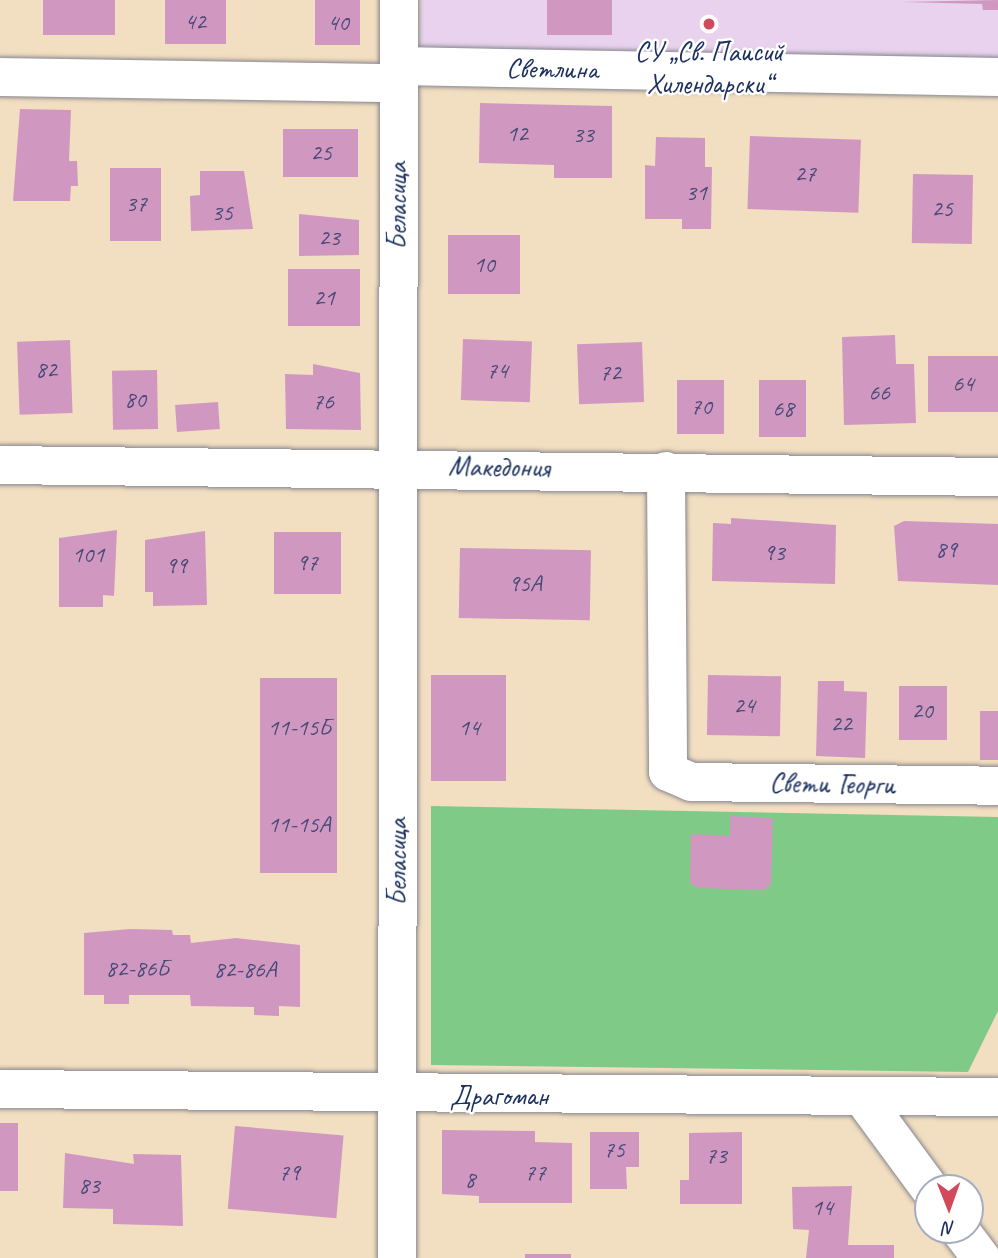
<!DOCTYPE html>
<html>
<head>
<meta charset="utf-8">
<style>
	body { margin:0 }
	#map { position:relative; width:998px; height:1258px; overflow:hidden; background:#f2dec0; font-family:Caveat,sans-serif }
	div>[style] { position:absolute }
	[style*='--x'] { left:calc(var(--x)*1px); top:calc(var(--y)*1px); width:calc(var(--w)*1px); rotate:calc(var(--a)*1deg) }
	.built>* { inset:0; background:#e8d2ee }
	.green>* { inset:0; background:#80ca87 }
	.building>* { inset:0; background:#d098c1; transform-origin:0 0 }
	.roads { filter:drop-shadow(0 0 2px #86868f) drop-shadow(0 0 2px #86868f) }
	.minor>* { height:38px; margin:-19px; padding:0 19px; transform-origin:19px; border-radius:19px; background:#fff }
	.dots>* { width:19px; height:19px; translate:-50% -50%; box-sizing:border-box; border:4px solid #fff; border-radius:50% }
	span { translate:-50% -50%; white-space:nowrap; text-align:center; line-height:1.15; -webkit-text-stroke:5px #fff; paint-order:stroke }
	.number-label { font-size:24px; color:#484977 }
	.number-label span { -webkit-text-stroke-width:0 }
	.poi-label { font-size:28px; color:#1b2f5e }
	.street-label { font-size:28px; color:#1b2f5e }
	.north { position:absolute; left:914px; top:1174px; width:70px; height:70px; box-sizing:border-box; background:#fff; border:2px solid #a4acbf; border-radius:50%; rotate:179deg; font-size:19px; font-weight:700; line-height:28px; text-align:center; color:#1b2f5e }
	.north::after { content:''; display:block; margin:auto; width:24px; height:32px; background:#d1495b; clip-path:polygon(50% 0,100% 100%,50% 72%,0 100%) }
</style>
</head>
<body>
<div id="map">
	<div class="built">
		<div style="clip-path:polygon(421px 0,998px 0,998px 63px,420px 48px)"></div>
	</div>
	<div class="green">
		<div style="clip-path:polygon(431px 806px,998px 817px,998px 1011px,968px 1072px,431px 1065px)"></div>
	</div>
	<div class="building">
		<div style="left:43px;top:0;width:72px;height:35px"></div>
		<div style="left:165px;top:0;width:61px;height:44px"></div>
		<div style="left:315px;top:0;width:45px;height:45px"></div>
		<div style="left:547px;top:0;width:65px;height:35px"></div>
		<div style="clip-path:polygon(998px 0,998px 10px,983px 10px,982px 4px,903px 2px)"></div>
		<div style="clip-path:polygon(480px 103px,612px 106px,612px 178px,554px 178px,554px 165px,479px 163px)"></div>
		<div style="clip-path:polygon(20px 109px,71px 110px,69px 161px,77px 161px,78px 186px,71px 186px,70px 201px,13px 201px)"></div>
		<div style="left:283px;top:129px;width:75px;height:48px"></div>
		<div style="left:750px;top:136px;width:111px;height:73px;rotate:2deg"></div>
		<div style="clip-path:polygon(656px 137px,705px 138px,705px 167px,712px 167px,711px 229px,682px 229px,682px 219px,645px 219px,645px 165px,655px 166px)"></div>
		<div style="left:110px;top:168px;width:51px;height:73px"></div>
		<div style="clip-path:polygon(200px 171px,244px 171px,253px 229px,191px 231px,190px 196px,200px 195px)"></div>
		<div style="left:913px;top:174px;width:60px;height:69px;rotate:1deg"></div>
		<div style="clip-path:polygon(299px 214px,359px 220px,359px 255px,299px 256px)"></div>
		<div style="left:448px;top:235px;width:72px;height:59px"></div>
		<div style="left:288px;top:269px;width:72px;height:57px"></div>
		<div style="clip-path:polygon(895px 335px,896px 364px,914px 364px,916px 423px,844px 425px,842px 337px)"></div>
		<div style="left:463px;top:339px;width:69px;height:61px;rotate:2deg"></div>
		<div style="left:70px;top:340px;width:73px;height:53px;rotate:88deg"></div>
		<div style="left:642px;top:342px;width:60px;height:65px;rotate:88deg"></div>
		<div style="left:928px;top:356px;width:70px;height:56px"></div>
		<div style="clip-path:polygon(313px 364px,360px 373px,361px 430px,286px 429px,285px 374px,313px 375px)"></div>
		<div style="left:157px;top:370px;width:59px;height:45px;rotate:89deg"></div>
		<div style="left:677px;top:380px;width:47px;height:54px"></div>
		<div style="left:759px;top:380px;width:47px;height:57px"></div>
		<div style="left:218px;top:402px;width:27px;height:43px;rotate:86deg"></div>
		<div style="clip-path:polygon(731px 518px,836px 525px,835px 584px,712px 581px,713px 523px,731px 524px)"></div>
		<div style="clip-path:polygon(904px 521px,998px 524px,998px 585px,898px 581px,894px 526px)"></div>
		<div style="clip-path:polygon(117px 530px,114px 596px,103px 595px,103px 607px,59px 607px,59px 538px)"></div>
		<div style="clip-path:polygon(205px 531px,207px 605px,153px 606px,153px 592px,145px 592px,145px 540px)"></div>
		<div style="left:274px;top:532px;width:67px;height:62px"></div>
		<div style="left:460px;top:548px;width:131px;height:70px;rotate:1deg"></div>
		<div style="left:431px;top:675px;width:75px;height:106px"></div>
		<div style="left:708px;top:675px;width:73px;height:60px;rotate:1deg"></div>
		<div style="left:337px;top:678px;width:195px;height:77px;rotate:90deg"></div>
		<div style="clip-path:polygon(818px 681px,844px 681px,844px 691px,867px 692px,865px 758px,816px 756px)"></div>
		<div style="left:899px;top:686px;width:48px;height:54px"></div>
		<div style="left:980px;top:711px;width:18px;height:49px"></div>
		<div style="clip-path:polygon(730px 816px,773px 818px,771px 884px,765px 890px,697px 888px,690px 882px,691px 834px,730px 836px)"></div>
		<div style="clip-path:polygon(130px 929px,172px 930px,173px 935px,190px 935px,191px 943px,236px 938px,300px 945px,300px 1007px,279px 1006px,279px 1016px,254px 1015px,254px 1007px,191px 1006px,190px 995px,129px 995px,129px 1004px,104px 1004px,104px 995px,84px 995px,84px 933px)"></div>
		<div style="left:0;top:1123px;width:18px;height:68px"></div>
		<div style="left:235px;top:1126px;width:109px;height:83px;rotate:5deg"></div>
		<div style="clip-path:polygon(442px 1130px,535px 1131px,535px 1142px,572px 1143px,572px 1203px,479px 1203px,479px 1196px,442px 1194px)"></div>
		<div style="clip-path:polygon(590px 1132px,639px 1132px,639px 1167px,626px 1167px,627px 1189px,590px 1189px)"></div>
		<div style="clip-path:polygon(742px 1132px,742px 1204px,680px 1204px,680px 1180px,689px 1180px,689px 1133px)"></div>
		<div style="clip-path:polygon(65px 1153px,134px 1164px,133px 1154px,181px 1155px,183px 1226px,113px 1224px,113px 1209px,63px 1208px)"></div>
		<div style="clip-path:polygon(852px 1186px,848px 1245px,894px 1245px,894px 1258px,806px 1258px,809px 1230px,793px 1229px,792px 1187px)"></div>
		<div style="left:525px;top:1254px;width:46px;height:4px"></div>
	</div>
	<div class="roads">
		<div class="minor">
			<div style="--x:399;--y:66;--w:599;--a:1.05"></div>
			<div style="--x:0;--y:77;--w:398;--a:0.9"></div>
			<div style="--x:0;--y:465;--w:998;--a:0.69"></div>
			<div style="--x:666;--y:471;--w:301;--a:89.6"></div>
			<div style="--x:668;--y:772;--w:25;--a:23"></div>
			<div style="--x:691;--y:782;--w:307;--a:0.7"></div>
			<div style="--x:0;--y:1089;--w:998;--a:0.46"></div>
			<div style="--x:863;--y:1098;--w:112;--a:53.7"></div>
			<div style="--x:960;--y:1230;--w:35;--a:53"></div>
			<div style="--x:397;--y:1258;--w:1258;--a:-89.91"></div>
		</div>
	</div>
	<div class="dots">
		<div style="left:709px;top:24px;background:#d1495b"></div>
	</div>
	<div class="number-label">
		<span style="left:195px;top:22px">42</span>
		<span style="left:338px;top:23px">40</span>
		<span style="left:517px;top:134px">12</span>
		<span style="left:583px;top:135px">33</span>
		<span style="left:321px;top:153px">25</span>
		<span style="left:805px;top:174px">27</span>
		<span style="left:696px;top:193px">31</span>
		<span style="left:136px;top:204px">37</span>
		<span style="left:942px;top:209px">25</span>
		<span style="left:222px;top:213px">35</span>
		<span style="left:329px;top:238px">23</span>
		<span style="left:484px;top:265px">10</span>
		<span style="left:324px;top:298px">21</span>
		<span style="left:46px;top:370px">82</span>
		<span style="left:497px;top:371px">74</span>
		<span style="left:610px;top:373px">72</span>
		<span style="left:963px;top:384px">64</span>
		<span style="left:879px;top:393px">66</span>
		<span style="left:135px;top:400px">80</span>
		<span style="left:323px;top:402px">76</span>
		<span style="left:701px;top:407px">70</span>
		<span style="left:783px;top:409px">68</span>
		<span style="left:946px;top:550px">89</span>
		<span style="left:774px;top:553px">93</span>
		<span style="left:88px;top:555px">101</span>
		<span style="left:307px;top:563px">97</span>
		<span style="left:176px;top:566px">99</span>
		<span style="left:525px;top:584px">95А</span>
		<span style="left:744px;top:706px">24</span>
		<span style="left:922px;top:711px">20</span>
		<span style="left:841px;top:724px">22</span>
		<span style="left:299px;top:728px">11-15Б</span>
		<span style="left:469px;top:728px">14</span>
		<span style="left:299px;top:825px">11-15А</span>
		<span style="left:137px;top:969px">82-86Б</span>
		<span style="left:245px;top:970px">82-86А</span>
		<span style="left:614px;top:1150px">75</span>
		<span style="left:716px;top:1156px">73</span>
		<span style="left:289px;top:1173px">79</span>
		<span style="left:535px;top:1173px">77</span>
		<span style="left:470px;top:1180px">8</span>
		<span style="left:89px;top:1186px">83</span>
		<span style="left:822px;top:1208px">14</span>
	</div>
	<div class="poi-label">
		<span style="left:709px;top:68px">СУ „Св. Паисий<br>Хилендарски“</span>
	</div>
	<div class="street-label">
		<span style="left:552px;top:69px;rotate:1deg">Светлина</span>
		<span style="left:397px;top:206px;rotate:-90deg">Беласица</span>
		<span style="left:499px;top:467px;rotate:1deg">Македония</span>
		<span style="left:832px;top:784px;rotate:1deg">Свети Георги</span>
		<span style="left:397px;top:862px;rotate:-90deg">Беласица</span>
		<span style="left:499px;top:1096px">Драгоман</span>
	</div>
	<div class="north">N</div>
</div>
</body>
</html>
